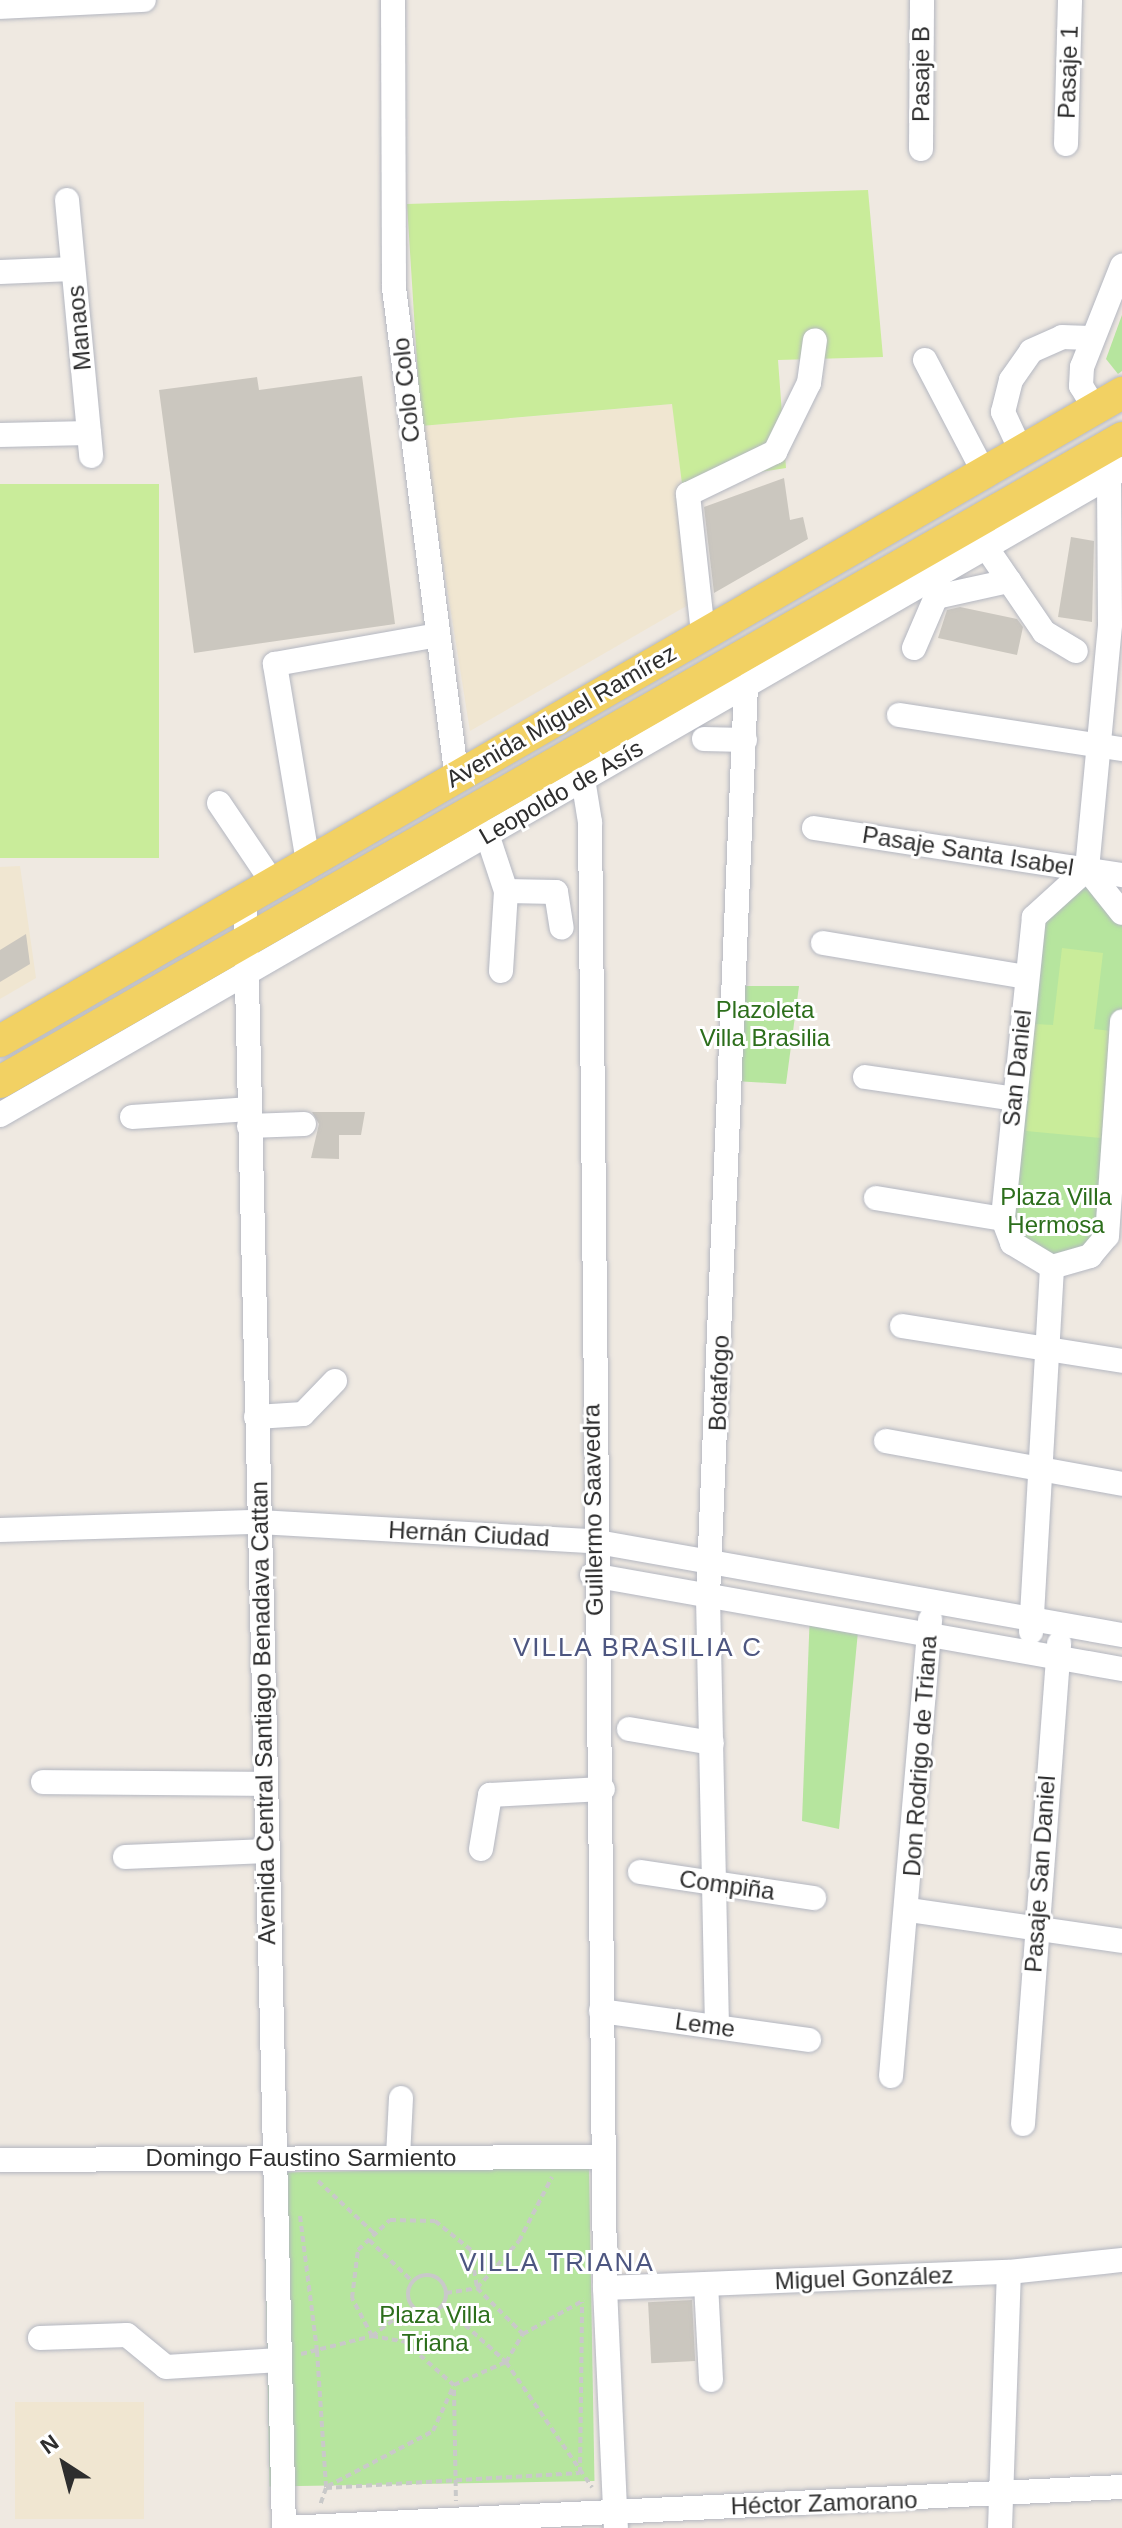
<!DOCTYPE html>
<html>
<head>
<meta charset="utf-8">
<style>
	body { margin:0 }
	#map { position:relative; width:1122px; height:2528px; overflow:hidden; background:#efe9e1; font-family:Helvetica,sans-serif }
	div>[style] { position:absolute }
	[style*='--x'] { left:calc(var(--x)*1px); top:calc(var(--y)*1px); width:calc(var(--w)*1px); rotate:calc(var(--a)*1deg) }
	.education>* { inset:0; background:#f0e6d1; transform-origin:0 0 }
	.green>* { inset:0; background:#b6e59e; transform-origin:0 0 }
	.pitch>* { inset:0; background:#c9ec9a; transform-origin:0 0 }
	.building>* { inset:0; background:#cbc7bf; transform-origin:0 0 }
	.path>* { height:4px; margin-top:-2px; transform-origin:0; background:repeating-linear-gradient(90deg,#c9c9c9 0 6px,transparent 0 10px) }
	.path>.ring { margin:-2px; padding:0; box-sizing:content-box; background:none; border:4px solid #c9c9c9; border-radius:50% }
	.roads { filter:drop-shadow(0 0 2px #b4b7c1) drop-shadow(0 0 2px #b4b7c1) }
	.minor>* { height:24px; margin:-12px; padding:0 12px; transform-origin:12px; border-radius:12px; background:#fff }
	.major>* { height:32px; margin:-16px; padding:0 16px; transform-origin:16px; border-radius:16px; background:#f2d163 }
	span { translate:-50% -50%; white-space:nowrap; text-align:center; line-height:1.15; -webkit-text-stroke:6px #fff; paint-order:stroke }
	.street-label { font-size:24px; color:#2e2e2e }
	.park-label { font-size:24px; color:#2c6e1b }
	.neighbourhood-label { font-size:26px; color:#4d5680; letter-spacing:2px }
	.north { position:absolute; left:24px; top:2424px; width:80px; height:80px; -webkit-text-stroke:6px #fff; paint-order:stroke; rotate:324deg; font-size:22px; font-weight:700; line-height:32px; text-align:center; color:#2e2e2e }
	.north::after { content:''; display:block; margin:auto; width:28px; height:36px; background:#2e2e2e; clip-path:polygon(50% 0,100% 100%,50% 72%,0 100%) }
</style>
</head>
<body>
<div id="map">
	<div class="education">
		<div style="clip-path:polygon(673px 404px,695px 601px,470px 731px,421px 426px)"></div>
		<div style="clip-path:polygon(20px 866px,36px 978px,0 999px,0 867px)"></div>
		<div style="left:144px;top:2402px;width:117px;height:129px;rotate:90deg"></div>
	</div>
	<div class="green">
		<div style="clip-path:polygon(1122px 315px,1122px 371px,1118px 374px,1106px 359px)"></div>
		<div style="clip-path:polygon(1087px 869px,1122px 913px,1122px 1022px,1107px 1236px,1070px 1267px,1012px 1243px,1034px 917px)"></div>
		<div style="clip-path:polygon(738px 986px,799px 986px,786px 1084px,734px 1081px)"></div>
		<div style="clip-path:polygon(810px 1611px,859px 1621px,839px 1829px,802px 1821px)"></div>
		<div style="left:589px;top:2167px;width:314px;height:325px;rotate:89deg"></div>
	</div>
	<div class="pitch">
		<div style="clip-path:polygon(868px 190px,883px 357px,778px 360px,786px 468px,682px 484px,672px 404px,421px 426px,407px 204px)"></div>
		<div style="left:159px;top:484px;width:374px;height:159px;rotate:90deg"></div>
		<div style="clip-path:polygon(1062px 948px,1103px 953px,1094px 1029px,1111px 1031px,1101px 1138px,1026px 1131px,1035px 1024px,1053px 1025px)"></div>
	</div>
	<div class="building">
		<div style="clip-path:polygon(362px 376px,395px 624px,194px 653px,159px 390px,257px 377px,259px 390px)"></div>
		<div style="clip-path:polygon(784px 478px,790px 520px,803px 517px,808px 539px,714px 593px,704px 507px)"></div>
		<div style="clip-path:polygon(1071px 537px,1094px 541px,1092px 622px,1058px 617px)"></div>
		<div style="clip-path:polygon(960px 607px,1017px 619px,1023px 627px,1017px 655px,938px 638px,947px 610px)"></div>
		<div style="clip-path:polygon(26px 934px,30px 964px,0 982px,0 950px)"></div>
		<div style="clip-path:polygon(312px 1112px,365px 1112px,361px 1135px,339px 1135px,339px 1159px,311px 1158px,319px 1124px)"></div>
		<div style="left:692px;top:2300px;width:61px;height:44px;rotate:87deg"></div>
	</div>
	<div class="path">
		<div style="--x:318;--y:2181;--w:78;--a:42.9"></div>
		<div style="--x:300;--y:2216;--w:136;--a:82.8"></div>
		<div style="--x:317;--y:2351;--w:137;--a:86.2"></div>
		<div style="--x:326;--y:2488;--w:18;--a:109"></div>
		<div style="--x:369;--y:2240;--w:59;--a:43.6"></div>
		<div class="ring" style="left:408px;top:2275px;width:34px;height:34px"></div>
		<div style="--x:446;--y:2293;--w:31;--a:-9"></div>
		<div style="--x:477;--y:2288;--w:63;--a:-48.2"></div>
		<div style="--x:519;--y:2241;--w:72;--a:-62.7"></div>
		<div style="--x:443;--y:2305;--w:85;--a:42.1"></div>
		<div style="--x:506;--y:2362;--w:152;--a:55.5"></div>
		<div style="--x:372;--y:2336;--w:43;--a:-117.8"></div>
		<div style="--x:352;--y:2298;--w:48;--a:-82.9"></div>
		<div style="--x:358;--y:2250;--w:44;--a:-43.2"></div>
		<div style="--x:390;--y:2220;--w:45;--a:1.3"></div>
		<div style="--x:435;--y:2221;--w:46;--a:38.9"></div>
		<div style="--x:471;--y:2250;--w:38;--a:81"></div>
		<div style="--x:477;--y:2288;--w:65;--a:45"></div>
		<div style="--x:372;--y:2336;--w:34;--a:10"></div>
		<div style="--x:405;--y:2342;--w:65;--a:41.3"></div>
		<div style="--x:454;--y:2385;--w:57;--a:-23.9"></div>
		<div style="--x:506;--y:2362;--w:33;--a:-59"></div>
		<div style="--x:523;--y:2334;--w:70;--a:-29.1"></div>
		<div style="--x:301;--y:2354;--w:73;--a:-14.2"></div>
		<div style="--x:372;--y:2336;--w:50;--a:-36.9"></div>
		<div style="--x:454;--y:2390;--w:111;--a:89"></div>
		<div style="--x:328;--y:2486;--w:119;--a:-27.6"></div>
		<div style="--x:433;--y:2431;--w:51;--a:-65.5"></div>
		<div style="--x:326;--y:2488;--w:254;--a:-3.4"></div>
		<div style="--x:580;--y:2473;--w:171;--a:-89.3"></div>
	</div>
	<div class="roads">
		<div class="minor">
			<div style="--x:393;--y:0;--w:288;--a:89.8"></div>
			<div style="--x:394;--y:288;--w:493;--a:82.7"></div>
			<div style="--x:0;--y:7;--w:144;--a:-2.8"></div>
			<div style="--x:1066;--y:144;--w:144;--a:-88.4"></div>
			<div style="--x:921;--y:149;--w:149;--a:-89.6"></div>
			<div style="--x:67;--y:200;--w:257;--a:84.6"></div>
			<div style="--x:0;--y:272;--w:73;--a:-2.4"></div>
			<div style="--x:925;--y:360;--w:127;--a:62.4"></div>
			<div style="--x:1095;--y:409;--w:27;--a:-121"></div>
			<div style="--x:1081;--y:386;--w:19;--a:-87"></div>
			<div style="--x:1082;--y:367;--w:109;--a:-68.4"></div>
			<div style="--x:0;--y:435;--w:89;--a:-1.3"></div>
			<div style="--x:1021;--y:451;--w:43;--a:-114.8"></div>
			<div style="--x:1003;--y:412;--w:33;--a:-76"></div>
			<div style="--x:1011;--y:380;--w:35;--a:-55"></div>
			<div style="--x:1031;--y:351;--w:34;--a:-24"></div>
			<div style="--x:1062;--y:337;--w:28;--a:2"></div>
			<div style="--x:986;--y:547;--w:103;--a:55.7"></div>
			<div style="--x:1044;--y:632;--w:37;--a:31"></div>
			<div style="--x:703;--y:633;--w:140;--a:-96.2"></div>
			<div style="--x:688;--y:494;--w:97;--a:-25.8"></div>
			<div style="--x:775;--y:452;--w:77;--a:-63.8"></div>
			<div style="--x:809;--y:383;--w:43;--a:-82.1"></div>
			<div style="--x:914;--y:648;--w:56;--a:-66.7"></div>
			<div style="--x:936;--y:597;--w:75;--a:-12.4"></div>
			<div style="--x:899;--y:715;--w:226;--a:8.7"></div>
			<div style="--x:704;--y:739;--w:41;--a:1.4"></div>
			<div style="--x:583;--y:779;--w:44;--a:80.8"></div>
			<div style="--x:590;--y:822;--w:1466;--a:89.41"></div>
			<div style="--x:605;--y:2288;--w:240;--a:87.4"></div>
			<div style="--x:219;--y:803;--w:97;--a:56"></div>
			<div style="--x:814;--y:828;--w:312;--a:8.7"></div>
			<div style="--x:487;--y:834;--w:60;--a:71.6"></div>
			<div style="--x:506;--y:891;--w:50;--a:1.1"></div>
			<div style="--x:556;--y:892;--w:36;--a:81"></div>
			<div style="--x:308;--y:862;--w:201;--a:-99.5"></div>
			<div style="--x:275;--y:664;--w:165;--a:-10.1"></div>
			<div style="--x:1087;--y:869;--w:72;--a:137.8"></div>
			<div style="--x:1034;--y:917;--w:304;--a:95.9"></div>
			<div style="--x:1003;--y:1219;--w:26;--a:69"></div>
			<div style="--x:1012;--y:1243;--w:47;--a:31"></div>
			<div style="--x:1052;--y:1267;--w:40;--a:-16"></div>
			<div style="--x:1090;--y:1256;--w:26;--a:-50"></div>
			<div style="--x:1107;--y:1236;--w:215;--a:-86"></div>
			<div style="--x:1087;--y:869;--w:246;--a:-84.6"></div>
			<div style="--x:1110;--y:624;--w:148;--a:-90.4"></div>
			<div style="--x:1087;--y:869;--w:56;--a:51.5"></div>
			<div style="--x:245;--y:899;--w:1629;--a:88.63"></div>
			<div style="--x:823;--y:943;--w:206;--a:9.5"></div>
			<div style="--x:501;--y:971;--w:80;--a:-86.4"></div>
			<div style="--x:865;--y:1077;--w:152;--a:8.3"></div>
			<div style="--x:0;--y:1115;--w:1295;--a:-29.93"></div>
			<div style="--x:132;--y:1117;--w:116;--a:-3.9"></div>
			<div style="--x:249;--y:1126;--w:55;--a:-2.1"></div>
			<div style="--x:876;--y:1198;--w:129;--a:9.4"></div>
			<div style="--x:902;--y:1326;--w:223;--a:9"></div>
			<div style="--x:256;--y:1417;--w:47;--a:-3.7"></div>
			<div style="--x:303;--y:1414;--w:46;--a:-45.9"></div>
			<div style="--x:886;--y:1441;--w:240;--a:10.3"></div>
			<div style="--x:0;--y:1530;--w:259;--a:-1.8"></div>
			<div style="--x:259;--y:1522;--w:334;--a:3.3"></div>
			<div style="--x:592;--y:1541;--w:538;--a:10.06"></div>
			<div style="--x:592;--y:1575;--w:538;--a:10.06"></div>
			<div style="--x:1031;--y:1632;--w:366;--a:-86.7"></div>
			<div style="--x:629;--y:1729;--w:84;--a:9.6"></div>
			<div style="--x:43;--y:1782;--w:222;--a:0.5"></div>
			<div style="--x:481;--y:1849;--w:55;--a:-80.5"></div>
			<div style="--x:490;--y:1795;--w:113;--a:-3"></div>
			<div style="--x:125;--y:1857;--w:142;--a:-2.4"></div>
			<div style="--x:640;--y:1872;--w:176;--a:8.5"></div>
			<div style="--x:910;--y:1910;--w:214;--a:8.3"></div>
			<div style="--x:601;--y:2011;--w:210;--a:7.9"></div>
			<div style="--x:717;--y:2027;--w:431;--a:-91.2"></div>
			<div style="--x:708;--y:1596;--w:911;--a:-87.61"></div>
			<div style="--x:891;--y:2076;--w:458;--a:-85.1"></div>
			<div style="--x:1023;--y:2124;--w:482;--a:-85.7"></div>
			<div style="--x:398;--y:2157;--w:59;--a:-87.1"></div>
			<div style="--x:0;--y:2160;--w:603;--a:-0.29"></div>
			<div style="--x:706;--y:2284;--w:96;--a:87"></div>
			<div style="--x:605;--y:2288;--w:404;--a:-2.3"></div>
			<div style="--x:1009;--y:2272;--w:114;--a:-6.1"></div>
			<div style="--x:40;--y:2338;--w:87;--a:-2"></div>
			<div style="--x:127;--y:2335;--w:50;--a:39.4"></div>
			<div style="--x:166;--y:2367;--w:114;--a:-3.5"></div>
			<div style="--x:286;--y:2528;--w:837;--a:-2.81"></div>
			<div style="--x:1000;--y:2528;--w:256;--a:-88"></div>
		</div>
		<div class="major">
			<div style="--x:0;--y:1041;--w:1296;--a:-30.01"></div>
			<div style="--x:0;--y:1082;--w:1294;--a:-29.85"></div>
		</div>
	</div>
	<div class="street-label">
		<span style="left:1068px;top:72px;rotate:-88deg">Pasaje 1</span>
		<span style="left:921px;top:74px;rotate:-90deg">Pasaje B</span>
		<span style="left:79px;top:328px;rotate:-95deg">Manaos</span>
		<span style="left:406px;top:390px;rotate:-96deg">Colo Colo</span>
		<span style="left:561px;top:716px;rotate:-30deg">Avenida Miguel Ramírez</span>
		<span style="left:561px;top:792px;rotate:-30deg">Leopoldo de Asís</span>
		<span style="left:968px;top:851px;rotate:9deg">Pasaje Santa Isabel</span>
		<span style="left:1017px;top:1068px;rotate:-84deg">San Daniel</span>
		<span style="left:719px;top:1383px;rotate:-88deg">Botafogo</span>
		<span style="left:593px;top:1510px;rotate:-91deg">Guillermo Saavedra</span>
		<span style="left:469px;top:1534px;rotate:3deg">Hernán Ciudad</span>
		<span style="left:263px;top:1713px;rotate:-91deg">Avenida Central Santiago Benadava Cattan</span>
		<span style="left:920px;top:1756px;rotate:-86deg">Don Rodrigo de Triana</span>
		<span style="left:1040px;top:1874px;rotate:-86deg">Pasaje San Daniel</span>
		<span style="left:727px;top:1885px;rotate:8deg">Compiña</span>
		<span style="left:705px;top:2025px;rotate:8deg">Leme</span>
		<span style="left:301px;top:2158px">Domingo Faustino Sarmiento</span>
		<span style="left:864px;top:2278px;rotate:-2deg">Miguel González</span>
		<span style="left:824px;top:2503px;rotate:-2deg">Héctor Zamorano</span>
	</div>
	<div class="park-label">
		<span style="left:765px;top:1024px">Plazoleta<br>Villa Brasilia</span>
		<span style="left:1056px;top:1211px">Plaza Villa<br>Hermosa</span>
		<span style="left:435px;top:2329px">Plaza Villa<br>Triana</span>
	</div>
	<div class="neighbourhood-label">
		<span style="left:638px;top:1648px">VILLA BRASILIA C</span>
		<span style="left:557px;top:2263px">VILLA TRIANA</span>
	</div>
	<div class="north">N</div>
</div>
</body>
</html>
